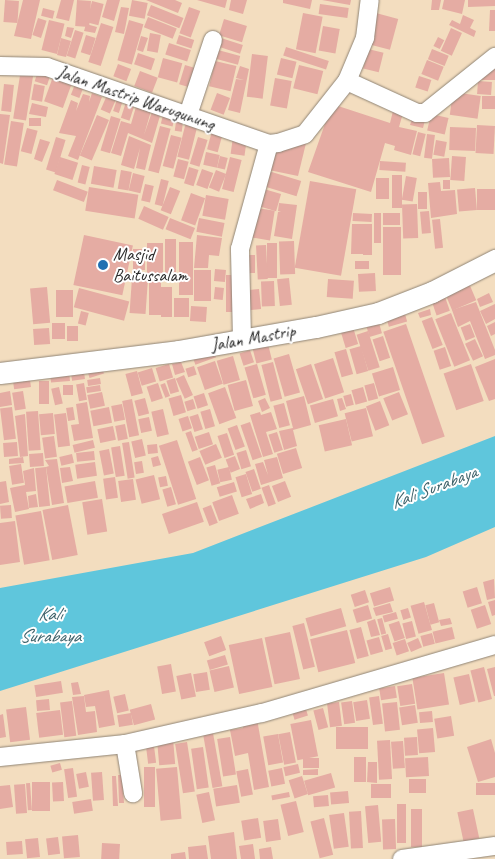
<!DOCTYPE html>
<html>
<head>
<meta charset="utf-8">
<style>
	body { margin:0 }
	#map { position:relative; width:495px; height:859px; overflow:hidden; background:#f3ddbf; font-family:Caveat,sans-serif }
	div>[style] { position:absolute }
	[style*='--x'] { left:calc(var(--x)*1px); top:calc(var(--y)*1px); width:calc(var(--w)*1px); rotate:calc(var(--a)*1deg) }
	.water>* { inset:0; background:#5fc6dc }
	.building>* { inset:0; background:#e5aca3; transform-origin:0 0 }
	.roads { filter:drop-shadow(0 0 1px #8f8475) drop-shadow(0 0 1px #8f8475) }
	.minor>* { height:18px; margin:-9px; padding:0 9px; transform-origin:9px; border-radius:9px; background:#fff }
	.major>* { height:21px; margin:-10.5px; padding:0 10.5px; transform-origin:10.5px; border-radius:10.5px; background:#fff }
	.dots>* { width:14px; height:14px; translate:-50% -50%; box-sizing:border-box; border:2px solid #fff; border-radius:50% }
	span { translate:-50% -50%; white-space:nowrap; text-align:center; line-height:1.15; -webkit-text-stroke:4px #fff; paint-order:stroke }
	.street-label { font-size:18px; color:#2b2b2b }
	.poi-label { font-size:18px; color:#2b2b2b }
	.left { translate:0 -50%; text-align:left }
	.water-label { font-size:19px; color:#3d6169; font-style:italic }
</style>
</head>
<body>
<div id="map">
	<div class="water">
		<div style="clip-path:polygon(495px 436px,495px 527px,426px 557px,0 691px,0 588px,193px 553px)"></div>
	</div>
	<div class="building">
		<div style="left:5px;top:0;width:14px;height:22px;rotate:4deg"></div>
		<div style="clip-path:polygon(23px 0,40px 0,31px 39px,14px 36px)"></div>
		<div style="clip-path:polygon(61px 0,74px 0,69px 21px,56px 18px)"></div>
		<div style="left:77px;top:0;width:14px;height:26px;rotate:4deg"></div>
		<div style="clip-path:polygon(107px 0,120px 0,114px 21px,102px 17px)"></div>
		<div style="left:132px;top:0;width:16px;height:16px;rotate:11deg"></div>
		<div style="clip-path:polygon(146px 0,175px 0,182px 3px,178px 13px)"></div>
		<div style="clip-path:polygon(197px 0,227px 0,225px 8px)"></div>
		<div style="clip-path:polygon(231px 0,247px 0,243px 14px,229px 10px)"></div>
		<div style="clip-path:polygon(283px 0,312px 0,310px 9px,283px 3px)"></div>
		<div style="clip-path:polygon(322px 0,351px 0,350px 5px)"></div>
		<div style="clip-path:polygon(432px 0,441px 0,439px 10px,431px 10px)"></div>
		<div style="clip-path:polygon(444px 0,465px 0,462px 14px,442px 9px)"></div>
		<div style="clip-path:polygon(468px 0,495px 0,495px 6px,468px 7px)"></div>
		<div style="left:92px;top:1px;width:12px;height:22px;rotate:14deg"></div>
		<div style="left:320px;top:4px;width:29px;height:10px;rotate:8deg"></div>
		<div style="left:151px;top:5px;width:35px;height:11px;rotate:22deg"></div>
		<div style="clip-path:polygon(121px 7px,129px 8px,124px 34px,115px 32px)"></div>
		<div style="left:189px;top:7px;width:12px;height:28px;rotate:20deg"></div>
		<div style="left:43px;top:8px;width:12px;height:8px;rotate:14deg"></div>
		<div style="clip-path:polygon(490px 10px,495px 10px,495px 31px,489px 31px)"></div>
		<div style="left:303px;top:13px;width:20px;height:37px;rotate:11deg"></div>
		<div style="left:376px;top:13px;width:23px;height:32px;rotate:15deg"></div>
		<div style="clip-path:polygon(463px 15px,474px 20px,470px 28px,476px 31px,474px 37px,449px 25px,452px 20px,460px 24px)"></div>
		<div style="left:148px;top:17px;width:31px;height:11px;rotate:22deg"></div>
		<div style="left:38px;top:18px;width:9px;height:18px;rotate:18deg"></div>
		<div style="left:224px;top:19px;width:24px;height:17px;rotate:17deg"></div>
		<div style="left:49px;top:20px;width:16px;height:31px;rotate:14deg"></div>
		<div style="left:129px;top:20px;width:15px;height:42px;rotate:16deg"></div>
		<div style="left:101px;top:23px;width:13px;height:41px;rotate:18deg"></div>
		<div style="clip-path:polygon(86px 24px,97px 27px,95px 33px,84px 31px)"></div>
		<div style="left:323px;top:26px;width:17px;height:25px;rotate:10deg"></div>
		<div style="clip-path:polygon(67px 27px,74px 28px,71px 38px,65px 36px)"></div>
		<div style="left:451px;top:28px;width:12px;height:25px;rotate:24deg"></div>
		<div style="left:75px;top:30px;width:9px;height:27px;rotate:18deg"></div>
		<div style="left:150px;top:33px;width:11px;height:18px;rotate:10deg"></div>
		<div style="left:86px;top:35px;width:10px;height:18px;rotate:17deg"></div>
		<div style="left:179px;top:35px;width:16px;height:9px;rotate:18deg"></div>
		<div style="clip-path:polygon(141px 36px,148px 38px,143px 52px,137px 50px)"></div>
		<div style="left:438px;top:37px;width:7px;height:10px;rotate:27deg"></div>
		<div style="clip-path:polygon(61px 38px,71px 41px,66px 57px,57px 55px)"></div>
		<div style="left:221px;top:38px;width:23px;height:9px;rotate:18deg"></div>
		<div style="left:169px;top:43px;width:23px;height:12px;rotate:18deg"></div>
		<div style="left:286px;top:47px;width:45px;height:9px;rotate:18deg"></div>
		<div style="left:368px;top:49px;width:16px;height:20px;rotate:14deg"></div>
		<div style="left:432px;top:49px;width:18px;height:11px;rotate:22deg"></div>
		<div style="left:218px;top:50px;width:23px;height:9px;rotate:15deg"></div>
		<div style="left:138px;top:53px;width:18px;height:12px;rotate:19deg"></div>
		<div style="left:252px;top:54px;width:16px;height:43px;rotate:7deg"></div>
		<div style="left:163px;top:58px;width:20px;height:20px;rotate:15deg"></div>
		<div style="left:281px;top:58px;width:16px;height:17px;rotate:14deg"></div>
		<div style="left:427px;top:60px;width:18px;height:15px;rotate:22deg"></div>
		<div style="left:215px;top:61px;width:22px;height:26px;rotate:13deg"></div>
		<div style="left:118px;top:64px;width:14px;height:13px;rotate:21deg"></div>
		<div style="left:185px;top:65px;width:14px;height:20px;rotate:17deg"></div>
		<div style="left:299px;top:65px;width:25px;height:24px;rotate:14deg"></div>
		<div style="clip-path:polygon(240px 66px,249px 69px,240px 113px,228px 110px,236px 79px,244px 80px,236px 78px)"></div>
		<div style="left:482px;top:66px;width:13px;height:14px"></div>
		<div style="left:39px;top:68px;width:13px;height:14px;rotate:18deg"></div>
		<div style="left:21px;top:69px;width:13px;height:50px;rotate:9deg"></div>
		<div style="left:140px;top:71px;width:19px;height:16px;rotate:21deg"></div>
		<div style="left:54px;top:74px;width:20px;height:29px;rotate:20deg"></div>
		<div style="left:419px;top:76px;width:13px;height:12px;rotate:18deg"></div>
		<div style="left:275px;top:78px;width:17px;height:28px;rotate:10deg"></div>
		<div style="left:77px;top:79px;width:9px;height:17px;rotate:21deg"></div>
		<div style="left:478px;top:81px;width:14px;height:13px;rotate:4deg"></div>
		<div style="left:4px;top:84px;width:10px;height:27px;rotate:6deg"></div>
		<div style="left:34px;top:84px;width:11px;height:16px;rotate:10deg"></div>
		<div style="left:453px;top:92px;width:28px;height:23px;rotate:8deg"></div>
		<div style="clip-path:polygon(92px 93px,102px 97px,78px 160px,68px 156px,76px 136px,59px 133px,71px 100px,78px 103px,76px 111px,83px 94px,90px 96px,89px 102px)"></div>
		<div style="left:108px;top:93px;width:10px;height:18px;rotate:24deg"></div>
		<div style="left:119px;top:93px;width:6px;height:19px;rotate:18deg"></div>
		<div style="left:217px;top:93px;width:14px;height:18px;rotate:21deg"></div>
		<div style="left:128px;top:96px;width:9px;height:23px;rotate:18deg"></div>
		<div style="left:482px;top:96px;width:13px;height:13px"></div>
		<div style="clip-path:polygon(138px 100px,153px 104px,144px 135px,154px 106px,162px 109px,152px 143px,128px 133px,121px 156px,111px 153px,121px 121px,131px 124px)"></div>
		<div style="clip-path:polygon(32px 103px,48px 107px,46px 117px,29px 114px)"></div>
		<div style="clip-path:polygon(332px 104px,390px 123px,393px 111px,403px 113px,399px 127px,417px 131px,411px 155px,394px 150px,395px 146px,385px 143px,371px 192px,308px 172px)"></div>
		<div style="left:164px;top:111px;width:12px;height:13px;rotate:14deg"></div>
		<div style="clip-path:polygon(0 114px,10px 115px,3px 164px,0 163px)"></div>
		<div style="left:431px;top:114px;width:18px;height:17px;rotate:13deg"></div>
		<div style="left:97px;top:115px;width:13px;height:44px;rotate:23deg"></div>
		<div style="left:177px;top:115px;width:7px;height:16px;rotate:8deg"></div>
		<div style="left:111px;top:116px;width:10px;height:36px;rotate:17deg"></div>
		<div style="clip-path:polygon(413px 116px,425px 120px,423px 128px,410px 125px)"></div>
		<div style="left:29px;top:118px;width:12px;height:8px"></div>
		<div style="left:187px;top:118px;width:12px;height:40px;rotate:14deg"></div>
		<div style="left:11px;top:121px;width:13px;height:44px;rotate:9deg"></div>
		<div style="left:477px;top:125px;width:18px;height:28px;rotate:3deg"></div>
		<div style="left:160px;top:126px;width:11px;height:46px;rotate:15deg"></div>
		<div style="left:450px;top:127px;width:26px;height:23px;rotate:2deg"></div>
		<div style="left:27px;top:128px;width:11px;height:24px;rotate:15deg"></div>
		<div style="left:212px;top:131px;width:11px;height:19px;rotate:15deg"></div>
		<div style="left:418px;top:132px;width:8px;height:23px;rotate:14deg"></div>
		<div style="left:427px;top:134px;width:8px;height:24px;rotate:7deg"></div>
		<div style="left:171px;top:135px;width:11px;height:32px;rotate:15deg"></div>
		<div style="clip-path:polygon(129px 136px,151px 145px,145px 170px,136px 168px,140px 148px,134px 169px,121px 165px)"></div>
		<div style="left:56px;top:137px;width:10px;height:34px;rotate:17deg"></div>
		<div style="left:198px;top:137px;width:10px;height:28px;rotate:17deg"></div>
		<div style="left:233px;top:137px;width:14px;height:17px;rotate:8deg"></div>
		<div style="clip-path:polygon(40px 139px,50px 142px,42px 162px,34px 159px)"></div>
		<div style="clip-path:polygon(307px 139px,298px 176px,264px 169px,270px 147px)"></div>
		<div style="left:436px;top:140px;width:11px;height:15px;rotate:10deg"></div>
		<div style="left:206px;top:152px;width:14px;height:13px;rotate:12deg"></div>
		<div style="left:220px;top:156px;width:8px;height:12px;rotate:14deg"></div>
		<div style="left:452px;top:156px;width:14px;height:24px;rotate:4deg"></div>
		<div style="left:60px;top:157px;width:19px;height:18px;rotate:18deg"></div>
		<div style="left:230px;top:157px;width:12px;height:33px;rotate:14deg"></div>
		<div style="left:449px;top:158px;width:19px;height:17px;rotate:87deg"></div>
		<div style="left:178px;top:159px;width:11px;height:18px;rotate:15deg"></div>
		<div style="left:380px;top:161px;width:26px;height:9px;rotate:4deg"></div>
		<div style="left:82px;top:165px;width:8px;height:18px;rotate:14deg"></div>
		<div style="left:94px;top:166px;width:23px;height:18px;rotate:10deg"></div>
		<div style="left:189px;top:167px;width:10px;height:17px;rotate:17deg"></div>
		<div style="left:202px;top:169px;width:12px;height:17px;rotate:20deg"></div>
		<div style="left:262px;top:169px;width:41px;height:16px;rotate:17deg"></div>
		<div style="left:121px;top:170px;width:11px;height:19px;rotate:10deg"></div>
		<div style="left:216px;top:170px;width:11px;height:19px;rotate:22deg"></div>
		<div style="left:133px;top:173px;width:12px;height:18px;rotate:14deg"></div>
		<div style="left:392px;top:175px;width:10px;height:33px"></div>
		<div style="left:406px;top:176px;width:11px;height:24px;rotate:10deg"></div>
		<div style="left:376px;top:178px;width:13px;height:21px"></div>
		<div style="left:161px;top:179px;width:8px;height:26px;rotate:14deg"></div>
		<div style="left:57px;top:180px;width:33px;height:11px;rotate:21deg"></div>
		<div style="left:443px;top:180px;width:7px;height:9px"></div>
		<div style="left:310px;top:181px;width:47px;height:88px;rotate:10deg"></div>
		<div style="clip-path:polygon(440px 182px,441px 191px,455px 190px,457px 214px,431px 218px,428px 183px)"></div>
		<div style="left:145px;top:184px;width:9px;height:17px;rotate:13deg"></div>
		<div style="left:89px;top:187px;width:50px;height:24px;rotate:9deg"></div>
		<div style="left:170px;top:187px;width:11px;height:25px;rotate:22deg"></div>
		<div style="left:257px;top:187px;width:25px;height:18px;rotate:16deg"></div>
		<div style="left:475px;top:188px;width:22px;height:18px;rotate:85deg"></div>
		<div style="left:477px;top:189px;width:18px;height:21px"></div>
		<div style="left:418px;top:192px;width:9px;height:17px"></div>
		<div style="left:191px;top:193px;width:15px;height:29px;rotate:20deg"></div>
		<div style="left:206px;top:195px;width:23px;height:21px;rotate:10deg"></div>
		<div style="clip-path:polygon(279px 203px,297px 205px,292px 239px,274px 236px,278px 212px,281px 212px,278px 211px)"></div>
		<div style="left:417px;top:204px;width:34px;height:15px;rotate:88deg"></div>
		<div style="left:144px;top:206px;width:27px;height:14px;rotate:24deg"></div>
		<div style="left:251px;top:207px;width:24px;height:30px;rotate:9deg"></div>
		<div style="left:429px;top:211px;width:22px;height:9px;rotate:85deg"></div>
		<div style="left:353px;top:213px;width:19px;height:8px;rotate:3deg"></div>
		<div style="left:374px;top:213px;width:7px;height:30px"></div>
		<div style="left:383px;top:213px;width:17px;height:12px"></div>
		<div style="left:170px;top:218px;width:27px;height:12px;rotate:22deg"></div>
		<div style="left:199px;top:218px;width:26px;height:14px;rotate:11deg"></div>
		<div style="left:440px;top:219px;width:29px;height:8px;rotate:84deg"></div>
		<div style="clip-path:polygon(352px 224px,372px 224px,372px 255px,363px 255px,363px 244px,363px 254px,351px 254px)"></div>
		<div style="left:383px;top:227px;width:18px;height:48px"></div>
		<div style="left:84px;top:235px;width:50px;height:51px;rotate:12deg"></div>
		<div style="clip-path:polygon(197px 235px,222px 238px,219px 256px,209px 255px,208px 268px,194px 268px)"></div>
		<div style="left:165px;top:239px;width:11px;height:42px"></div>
		<div style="left:294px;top:241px;width:33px;height:15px;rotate:88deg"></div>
		<div style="left:179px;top:242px;width:14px;height:53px"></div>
		<div style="left:163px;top:243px;width:32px;height:16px;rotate:90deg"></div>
		<div style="left:267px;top:243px;width:10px;height:35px"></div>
		<div style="left:266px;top:245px;width:34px;height:10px;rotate:87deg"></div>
		<div style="left:133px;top:249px;width:12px;height:21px"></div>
		<div style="left:241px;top:255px;width:14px;height:18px"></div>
		<div style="left:369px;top:261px;width:8px;height:14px;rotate:90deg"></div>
		<div style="left:215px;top:269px;width:11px;height:12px;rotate:5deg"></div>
		<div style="left:194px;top:270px;width:17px;height:31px"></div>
		<div style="left:375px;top:273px;width:18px;height:17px;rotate:87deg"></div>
		<div style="left:226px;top:275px;width:11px;height:37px"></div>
		<div style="left:132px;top:278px;width:16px;height:35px;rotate:4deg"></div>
		<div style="left:289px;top:278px;width:27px;height:12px;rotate:84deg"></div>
		<div style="left:328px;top:279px;width:26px;height:18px;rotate:4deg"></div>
		<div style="left:149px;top:281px;width:12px;height:34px"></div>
		<div style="left:274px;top:281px;width:25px;height:13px;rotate:88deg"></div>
		<div style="left:468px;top:281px;width:21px;height:26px;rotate:67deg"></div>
		<div style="left:47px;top:287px;width:36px;height:17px;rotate:85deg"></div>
		<div style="left:161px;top:287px;width:11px;height:30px"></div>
		<div style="left:215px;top:287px;width:9px;height:12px;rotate:6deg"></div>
		<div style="left:79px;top:288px;width:52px;height:20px;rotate:15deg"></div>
		<div style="left:259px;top:289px;width:20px;height:12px;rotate:84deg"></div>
		<div style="left:56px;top:290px;width:17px;height:27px"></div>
		<div style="left:443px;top:291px;width:21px;height:14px;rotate:71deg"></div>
		<div style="clip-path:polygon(489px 293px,493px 302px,480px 307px,477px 299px)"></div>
		<div style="left:174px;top:298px;width:15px;height:19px"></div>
		<div style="clip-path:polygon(476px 302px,495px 350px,495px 355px,485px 359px,470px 321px,458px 327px,452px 310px)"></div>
		<div style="clip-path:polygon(495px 304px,495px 319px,486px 324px,480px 311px)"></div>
		<div style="left:191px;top:306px;width:16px;height:15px;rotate:4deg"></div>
		<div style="left:403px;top:307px;width:15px;height:19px;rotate:74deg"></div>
		<div style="clip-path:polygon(430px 309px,431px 315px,420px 318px,418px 313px)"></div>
		<div style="left:81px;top:311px;width:8px;height:13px;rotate:14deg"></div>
		<div style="left:451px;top:313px;width:51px;height:17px;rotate:68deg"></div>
		<div style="left:377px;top:316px;width:18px;height:13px;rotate:74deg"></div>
		<div style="left:432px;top:317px;width:30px;height:11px;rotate:69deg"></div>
		<div style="clip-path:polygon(495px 322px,495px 334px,491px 336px,487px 326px)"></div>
		<div style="left:52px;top:323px;width:13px;height:16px"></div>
		<div style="left:352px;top:324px;width:21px;height:13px;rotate:73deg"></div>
		<div style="left:406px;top:324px;width:119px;height:24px;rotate:71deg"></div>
		<div style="left:470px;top:324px;width:14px;height:10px;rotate:69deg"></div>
		<div style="left:67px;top:326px;width:11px;height:15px"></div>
		<div style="left:49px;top:328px;width:16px;height:16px;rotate:86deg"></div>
		<div style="left:368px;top:331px;width:38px;height:12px;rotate:72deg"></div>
		<div style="left:383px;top:336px;width:23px;height:11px;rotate:72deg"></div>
		<div style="left:475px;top:339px;width:19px;height:11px;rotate:65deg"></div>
		<div style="left:268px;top:344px;width:16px;height:16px;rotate:76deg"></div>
		<div style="left:212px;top:346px;width:12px;height:22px;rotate:70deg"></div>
		<div style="left:361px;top:346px;width:26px;height:12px;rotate:74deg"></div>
		<div style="left:445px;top:347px;width:20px;height:12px;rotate:72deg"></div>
		<div style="left:346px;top:349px;width:26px;height:12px;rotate:74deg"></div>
		<div style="left:250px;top:350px;width:13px;height:11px;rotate:72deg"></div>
		<div style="left:289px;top:354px;width:40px;height:16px;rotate:74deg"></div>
		<div style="left:233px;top:356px;width:25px;height:17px;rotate:74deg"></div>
		<div style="left:333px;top:358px;width:36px;height:20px;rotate:72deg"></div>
		<div style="clip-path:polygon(495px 359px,495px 399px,489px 401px,475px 367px)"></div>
		<div style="left:215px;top:361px;width:24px;height:19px;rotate:71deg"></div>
		<div style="clip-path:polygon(181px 362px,185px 372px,175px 375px,172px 364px)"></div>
		<div style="left:273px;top:362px;width:38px;height:12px;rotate:76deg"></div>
		<div style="left:101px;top:364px;width:10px;height:15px;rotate:73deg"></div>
		<div style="left:169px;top:364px;width:14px;height:14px;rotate:73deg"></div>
		<div style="left:257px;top:364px;width:32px;height:13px;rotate:74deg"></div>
		<div style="left:311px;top:364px;width:37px;height:16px;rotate:71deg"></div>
		<div style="left:471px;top:364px;width:39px;height:29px;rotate:71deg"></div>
		<div style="left:194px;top:366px;width:9px;height:9px;rotate:72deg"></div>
		<div style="left:393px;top:367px;width:24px;height:22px;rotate:73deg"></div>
		<div style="left:152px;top:368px;width:14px;height:15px;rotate:73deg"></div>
		<div style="left:69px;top:370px;width:11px;height:19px;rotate:85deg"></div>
		<div style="left:137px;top:371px;width:23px;height:12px;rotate:75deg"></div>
		<div style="left:84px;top:372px;width:7px;height:13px;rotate:82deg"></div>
		<div style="left:184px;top:375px;width:22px;height:9px;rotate:66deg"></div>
		<div style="left:100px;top:378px;width:6px;height:13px;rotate:81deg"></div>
		<div style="left:175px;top:378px;width:14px;height:9px;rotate:73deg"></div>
		<div style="left:30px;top:380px;width:7px;height:17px;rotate:82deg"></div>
		<div style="left:246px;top:380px;width:27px;height:19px;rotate:75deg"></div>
		<div style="left:39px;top:381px;width:10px;height:23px"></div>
		<div style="left:84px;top:383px;width:17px;height:8px;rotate:80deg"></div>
		<div style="left:158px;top:383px;width:16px;height:12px;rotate:72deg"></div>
		<div style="left:165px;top:383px;width:14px;height:5px;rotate:69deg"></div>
		<div style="left:374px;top:383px;width:16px;height:10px;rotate:75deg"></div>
		<div style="left:63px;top:385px;width:10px;height:10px"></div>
		<div style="left:100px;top:385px;width:6px;height:14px;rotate:81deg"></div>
		<div style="left:59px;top:387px;width:17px;height:8px;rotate:77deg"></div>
		<div style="left:225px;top:387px;width:33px;height:18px;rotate:70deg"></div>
		<div style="left:363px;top:387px;width:15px;height:12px;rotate:74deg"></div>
		<div style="clip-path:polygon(10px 391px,12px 405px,0 407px,0 393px)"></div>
		<div style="left:23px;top:391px;width:18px;height:11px;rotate:81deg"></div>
		<div style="left:102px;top:392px;width:14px;height:15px;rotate:78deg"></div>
		<div style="left:399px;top:392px;width:24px;height:17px;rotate:68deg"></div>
		<div style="left:204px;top:393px;width:13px;height:11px;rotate:72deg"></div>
		<div style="left:351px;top:394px;width:11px;height:8px;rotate:75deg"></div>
		<div style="left:181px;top:395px;width:18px;height:13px;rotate:74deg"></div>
		<div style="clip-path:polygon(304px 396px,311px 425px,293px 430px,297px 446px,284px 450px,279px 431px,293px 428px,286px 401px)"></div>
		<div style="left:145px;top:398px;width:16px;height:11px;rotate:75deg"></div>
		<div style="clip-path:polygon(265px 398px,270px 408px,262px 412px,258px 401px)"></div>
		<div style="clip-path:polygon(342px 398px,346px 409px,340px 411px,337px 399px)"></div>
		<div style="left:132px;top:399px;width:37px;height:10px;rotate:79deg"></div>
		<div style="left:193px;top:399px;width:10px;height:9px;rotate:73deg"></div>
		<div style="left:333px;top:399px;width:18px;height:24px;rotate:74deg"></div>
		<div style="left:380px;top:401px;width:26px;height:15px;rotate:69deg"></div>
		<div style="clip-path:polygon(87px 402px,93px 438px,74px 441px,71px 425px,79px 424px,76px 404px)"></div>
		<div style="left:284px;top:403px;width:23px;height:11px;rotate:75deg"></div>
		<div style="left:122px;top:404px;width:16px;height:11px;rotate:79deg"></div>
		<div style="left:12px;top:407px;width:32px;height:12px;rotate:83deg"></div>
		<div style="left:73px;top:407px;width:13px;height:7px;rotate:81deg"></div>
		<div style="left:109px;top:407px;width:16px;height:19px;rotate:79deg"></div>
		<div style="left:366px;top:408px;width:29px;height:22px;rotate:76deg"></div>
		<div style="left:163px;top:409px;width:26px;height:12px;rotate:77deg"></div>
		<div style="left:210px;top:409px;width:18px;height:10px;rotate:74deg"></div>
		<div style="left:38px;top:411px;width:39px;height:12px;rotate:86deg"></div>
		<div style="clip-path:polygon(260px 412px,261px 415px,271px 412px,277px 429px,266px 432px,273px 454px,263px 457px,250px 415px)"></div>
		<div style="left:53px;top:413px;width:21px;height:14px;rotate:85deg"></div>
		<div style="left:66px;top:413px;width:33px;height:12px;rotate:83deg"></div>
		<div style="clip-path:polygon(25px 414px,28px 456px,20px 457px,15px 416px)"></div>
		<div style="left:198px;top:414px;width:16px;height:9px;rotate:72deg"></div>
		<div style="left:188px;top:416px;width:13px;height:10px;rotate:72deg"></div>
		<div style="left:149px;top:417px;width:14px;height:11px;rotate:78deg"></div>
		<div style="left:346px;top:419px;width:27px;height:28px;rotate:77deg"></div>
		<div style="left:250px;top:422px;width:37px;height:10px;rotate:71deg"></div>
		<div style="left:125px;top:424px;width:15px;height:10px;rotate:79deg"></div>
		<div style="left:237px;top:425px;width:23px;height:10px;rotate:70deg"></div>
		<div style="left:113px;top:426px;width:14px;height:16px;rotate:78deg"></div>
		<div style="left:191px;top:431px;width:20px;height:6px;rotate:70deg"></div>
		<div style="left:209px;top:432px;width:13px;height:15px;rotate:72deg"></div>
		<div style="left:277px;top:432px;width:19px;height:9px;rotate:72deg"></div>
		<div style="left:227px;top:433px;width:23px;height:10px;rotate:72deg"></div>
		<div style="left:54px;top:436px;width:21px;height:12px;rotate:82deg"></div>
		<div style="left:142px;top:439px;width:17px;height:11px;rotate:77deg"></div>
		<div style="left:93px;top:440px;width:8px;height:21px;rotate:76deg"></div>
		<div style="left:177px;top:440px;width:62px;height:19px;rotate:72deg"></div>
		<div style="left:17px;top:442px;width:14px;height:14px;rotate:86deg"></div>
		<div style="left:129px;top:442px;width:36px;height:7px;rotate:81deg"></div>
		<div style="left:157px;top:444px;width:9px;height:10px;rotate:84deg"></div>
		<div style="left:216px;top:444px;width:15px;height:18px;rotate:67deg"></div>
		<div style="left:120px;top:446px;width:30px;height:9px;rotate:81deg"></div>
		<div style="left:296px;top:448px;width:21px;height:20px;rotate:73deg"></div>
		<div style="left:109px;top:449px;width:25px;height:10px;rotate:79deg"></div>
		<div style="left:246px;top:450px;width:17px;height:10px;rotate:73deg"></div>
		<div style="left:94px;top:451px;width:9px;height:18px;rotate:84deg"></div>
		<div style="left:43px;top:453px;width:13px;height:14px;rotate:86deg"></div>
		<div style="left:72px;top:454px;width:9px;height:13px;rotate:77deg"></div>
		<div style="clip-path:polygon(158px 456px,161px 465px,153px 467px,151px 458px)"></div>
		<div style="left:235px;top:456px;width:14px;height:10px;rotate:69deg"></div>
		<div style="clip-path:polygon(23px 457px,24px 463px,9px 464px,9px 459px)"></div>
		<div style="left:200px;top:457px;width:25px;height:13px;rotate:69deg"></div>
		<div style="clip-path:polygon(277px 457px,283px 478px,261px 485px,255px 464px,263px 462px,268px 475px,264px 460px)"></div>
		<div style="clip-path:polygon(57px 459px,64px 503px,52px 505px,46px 467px,49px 466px,45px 460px)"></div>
		<div style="left:142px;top:461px;width:12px;height:8px;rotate:81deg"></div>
		<div style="left:95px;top:462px;width:14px;height:20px;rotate:82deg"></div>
		<div style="left:21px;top:464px;width:19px;height:12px;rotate:81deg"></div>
		<div style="left:215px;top:465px;width:19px;height:9px;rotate:74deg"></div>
		<div style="left:46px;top:467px;width:39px;height:11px;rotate:84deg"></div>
		<div style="clip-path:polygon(70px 467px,73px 481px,62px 483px,60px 468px)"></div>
		<div style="left:229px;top:467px;width:13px;height:12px;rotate:77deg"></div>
		<div style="clip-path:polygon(34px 468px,36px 491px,26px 492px,29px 509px,15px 512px,10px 488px,25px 485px,23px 471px)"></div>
		<div style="left:254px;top:469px;width:21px;height:9px;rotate:71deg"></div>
		<div style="left:246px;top:474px;width:21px;height:11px;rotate:73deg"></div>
		<div style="left:154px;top:475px;width:25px;height:19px;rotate:76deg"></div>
		<div style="left:166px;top:476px;width:10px;height:8px;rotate:79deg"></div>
		<div style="left:115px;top:477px;width:21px;height:12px;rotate:82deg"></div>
		<div style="left:133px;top:479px;width:21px;height:15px;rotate:82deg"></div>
		<div style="clip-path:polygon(6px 481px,9px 502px,0 504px,0 482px)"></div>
		<div style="left:95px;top:481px;width:17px;height:31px;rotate:80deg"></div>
		<div style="left:285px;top:481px;width:17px;height:14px;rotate:69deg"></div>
		<div style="left:234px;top:482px;width:10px;height:18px;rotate:73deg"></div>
		<div style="left:269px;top:485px;width:20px;height:8px;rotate:70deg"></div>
		<div style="left:171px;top:487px;width:18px;height:9px;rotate:74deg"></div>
		<div style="clip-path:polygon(36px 494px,38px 507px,29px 508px,28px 496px)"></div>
		<div style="clip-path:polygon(261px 494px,264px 503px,250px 509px,246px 499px)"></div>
		<div style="left:232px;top:495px;width:20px;height:21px;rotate:70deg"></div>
		<div style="left:102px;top:499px;width:33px;height:20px;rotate:81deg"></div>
		<div style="left:197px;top:502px;width:21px;height:37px;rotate:71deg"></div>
		<div style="left:11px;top:505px;width:13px;height:11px;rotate:86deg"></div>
		<div style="left:68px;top:505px;width:51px;height:26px;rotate:79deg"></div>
		<div style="left:211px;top:505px;width:19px;height:9px;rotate:69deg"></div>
		<div style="left:41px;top:511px;width:50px;height:26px;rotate:80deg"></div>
		<div style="clip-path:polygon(15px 521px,20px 562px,0 565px,0 523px)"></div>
		<div style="clip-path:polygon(494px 579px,495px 598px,487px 600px,483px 582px)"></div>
		<div style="left:390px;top:587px;width:14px;height:21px;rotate:73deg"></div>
		<div style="left:477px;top:587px;width:17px;height:15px;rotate:73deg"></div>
		<div style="left:365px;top:590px;width:13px;height:15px;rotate:72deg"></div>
		<div style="clip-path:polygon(495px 600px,495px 615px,492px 616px,488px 602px)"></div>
		<div style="left:424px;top:602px;width:29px;height:14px;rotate:74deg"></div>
		<div style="clip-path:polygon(390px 603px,393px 612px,376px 616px,373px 608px)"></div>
		<div style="left:434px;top:603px;width:20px;height:9px;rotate:75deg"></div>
		<div style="left:368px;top:605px;width:14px;height:16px;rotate:73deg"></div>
		<div style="left:485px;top:605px;width:20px;height:15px;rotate:72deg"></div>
		<div style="left:341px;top:608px;width:19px;height:37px;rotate:74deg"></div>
		<div style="left:408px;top:608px;width:10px;height:8px;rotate:73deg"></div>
		<div style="left:396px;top:612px;width:7px;height:14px;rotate:74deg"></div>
		<div style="left:382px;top:618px;width:16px;height:5px;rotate:75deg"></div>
		<div style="clip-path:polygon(450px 618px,452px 624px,441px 626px,439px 620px)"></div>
		<div style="clip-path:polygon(375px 619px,380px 635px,371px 637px,367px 622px)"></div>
		<div style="left:399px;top:621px;width:18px;height:11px;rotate:71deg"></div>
		<div style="left:412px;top:621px;width:16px;height:10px;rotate:76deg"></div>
		<div style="left:304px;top:623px;width:45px;height:12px;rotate:76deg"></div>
		<div style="left:361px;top:627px;width:30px;height:12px;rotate:75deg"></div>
		<div style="left:452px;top:627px;width:12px;height:20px;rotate:76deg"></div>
		<div style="left:347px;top:630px;width:34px;height:38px;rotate:76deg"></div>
		<div style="left:290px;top:632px;width:48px;height:26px;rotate:78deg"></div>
		<div style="left:432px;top:633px;width:11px;height:12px;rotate:75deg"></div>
		<div style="left:388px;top:634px;width:15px;height:7px;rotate:74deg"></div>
		<div style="left:221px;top:636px;width:15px;height:18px;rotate:70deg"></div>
		<div style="left:379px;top:637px;width:15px;height:13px;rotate:74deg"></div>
		<div style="left:262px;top:638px;width:50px;height:34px;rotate:78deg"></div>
		<div style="left:418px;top:638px;width:10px;height:12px;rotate:66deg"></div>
		<div style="left:405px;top:639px;width:13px;height:13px;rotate:72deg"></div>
		<div style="left:225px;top:655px;width:10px;height:19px;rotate:73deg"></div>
		<div style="left:171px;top:664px;width:28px;height:14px;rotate:80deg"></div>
		<div style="left:229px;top:666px;width:22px;height:20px;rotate:77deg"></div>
		<div style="left:484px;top:667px;width:33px;height:14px;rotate:76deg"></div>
		<div style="clip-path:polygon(495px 667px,495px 696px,494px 696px,487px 669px)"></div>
		<div style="left:207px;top:672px;width:18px;height:14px;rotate:81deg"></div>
		<div style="left:191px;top:673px;width:24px;height:15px;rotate:78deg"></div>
		<div style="left:444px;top:673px;width:32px;height:32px;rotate:81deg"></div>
		<div style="left:469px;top:674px;width:28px;height:16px;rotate:77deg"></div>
		<div style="left:61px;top:681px;width:12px;height:27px;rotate:81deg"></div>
		<div style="clip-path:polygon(78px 682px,81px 694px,73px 695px,71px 683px)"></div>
		<div style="left:412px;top:684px;width:20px;height:15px;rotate:81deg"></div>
		<div style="left:395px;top:686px;width:12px;height:16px;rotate:81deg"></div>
		<div style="clip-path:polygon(109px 690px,115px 725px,99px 728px,95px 706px,86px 707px,84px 695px)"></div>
		<div style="left:125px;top:694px;width:17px;height:12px;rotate:77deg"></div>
		<div style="clip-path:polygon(84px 696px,86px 712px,95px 711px,97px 732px,78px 735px,72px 697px)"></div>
		<div style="left:379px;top:696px;width:28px;height:10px;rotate:82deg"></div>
		<div style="left:49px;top:699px;width:11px;height:13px;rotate:85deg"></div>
		<div style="left:367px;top:700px;width:19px;height:14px;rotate:81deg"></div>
		<div style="left:72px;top:701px;width:35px;height:12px;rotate:83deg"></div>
		<div style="left:352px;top:701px;width:22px;height:11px;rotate:82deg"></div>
		<div style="left:339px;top:702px;width:24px;height:12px;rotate:83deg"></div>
		<div style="left:397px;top:702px;width:28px;height:15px;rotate:84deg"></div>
		<div style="left:151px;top:704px;width:16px;height:22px;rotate:75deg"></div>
		<div style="left:415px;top:705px;width:18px;height:16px;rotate:81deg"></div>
		<div style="left:305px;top:706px;width:10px;height:14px;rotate:73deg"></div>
		<div style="left:26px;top:707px;width:33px;height:20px;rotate:83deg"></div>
		<div style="left:323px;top:708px;width:20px;height:10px;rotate:75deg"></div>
		<div style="left:60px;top:710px;width:25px;height:24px;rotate:83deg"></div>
		<div style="left:432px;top:711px;width:11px;height:13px;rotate:85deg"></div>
		<div style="left:131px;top:713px;width:12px;height:14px;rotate:81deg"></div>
		<div style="clip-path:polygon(3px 714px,6px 737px,0 738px,0 715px)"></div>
		<div style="left:451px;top:716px;width:20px;height:17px;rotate:81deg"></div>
		<div style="clip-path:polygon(257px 719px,269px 787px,254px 790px,248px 753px,235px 756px,230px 730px,243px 728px,242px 722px)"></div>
		<div style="left:311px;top:720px;width:37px;height:21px;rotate:79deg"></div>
		<div style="left:368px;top:727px;width:22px;height:32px;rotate:90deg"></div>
		<div style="left:433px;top:728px;width:24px;height:16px;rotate:85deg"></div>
		<div style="left:290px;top:732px;width:31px;height:12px;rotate:79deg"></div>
		<div style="left:213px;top:733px;width:54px;height:10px;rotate:80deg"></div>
		<div style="left:278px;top:734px;width:29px;height:15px;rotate:80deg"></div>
		<div style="left:230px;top:737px;width:38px;height:13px;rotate:81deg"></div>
		<div style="left:417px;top:737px;width:18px;height:13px;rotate:87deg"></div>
		<div style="left:173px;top:739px;width:25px;height:16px;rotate:85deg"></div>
		<div style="clip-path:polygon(491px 739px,495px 753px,495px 777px,478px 782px,467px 747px)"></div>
		<div style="left:390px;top:740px;width:39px;height:13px;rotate:87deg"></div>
		<div style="left:403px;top:741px;width:27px;height:12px;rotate:86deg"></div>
		<div style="left:187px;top:742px;width:50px;height:12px;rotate:81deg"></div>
		<div style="left:154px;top:746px;width:17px;height:8px;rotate:83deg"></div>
		<div style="left:203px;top:747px;width:41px;height:12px;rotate:82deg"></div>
		<div style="left:354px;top:757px;width:12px;height:25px"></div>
		<div style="left:428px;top:757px;width:19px;height:23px;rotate:87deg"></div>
		<div style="left:319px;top:758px;width:10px;height:16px;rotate:90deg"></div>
		<div style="clip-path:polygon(368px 762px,377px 762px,377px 783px,367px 782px)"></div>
		<div style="left:60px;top:763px;width:7px;height:10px;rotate:74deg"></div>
		<div style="left:298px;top:764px;width:9px;height:15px;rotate:77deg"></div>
		<div style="left:144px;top:767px;width:11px;height:40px"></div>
		<div style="left:177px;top:767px;width:52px;height:21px;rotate:85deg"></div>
		<div style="left:73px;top:768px;width:29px;height:9px;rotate:82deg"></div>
		<div style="left:282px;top:768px;width:16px;height:14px;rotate:79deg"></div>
		<div style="left:248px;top:769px;width:26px;height:12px;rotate:79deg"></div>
		<div style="clip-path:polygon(318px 769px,318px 775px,303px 775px,303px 770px)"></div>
		<div style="left:86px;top:772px;width:15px;height:10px;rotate:79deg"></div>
		<div style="left:102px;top:772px;width:28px;height:11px;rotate:86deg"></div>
		<div style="left:331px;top:773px;width:15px;height:28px;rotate:74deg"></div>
		<div style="clip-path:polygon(118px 775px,122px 775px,124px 803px,119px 803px)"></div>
		<div style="clip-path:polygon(112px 776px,116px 776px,118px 806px,113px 806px)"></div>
		<div style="left:302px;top:776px;width:19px;height:14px;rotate:72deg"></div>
		<div style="left:409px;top:779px;width:17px;height:14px"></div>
		<div style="left:32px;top:782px;width:18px;height:29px"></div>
		<div style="left:63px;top:782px;width:19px;height:11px;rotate:87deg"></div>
		<div style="left:30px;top:783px;width:27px;height:4px;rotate:86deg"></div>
		<div style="left:495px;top:783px;width:12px;height:19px;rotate:90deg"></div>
		<div style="left:25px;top:784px;width:29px;height:11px;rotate:86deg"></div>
		<div style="left:371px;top:784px;width:20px;height:14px"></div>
		<div style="clip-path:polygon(10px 785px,13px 807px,0 809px,0 786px)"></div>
		<div style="left:237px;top:785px;width:18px;height:24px;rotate:81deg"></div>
		<div style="left:348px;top:791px;width:12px;height:18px;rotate:85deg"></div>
		<div style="left:209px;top:792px;width:29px;height:13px;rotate:78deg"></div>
		<div style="left:289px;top:792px;width:5px;height:18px;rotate:79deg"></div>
		<div style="left:328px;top:795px;width:11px;height:15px;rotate:85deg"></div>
		<div style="left:91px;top:799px;width:12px;height:19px;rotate:81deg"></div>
		<div style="left:296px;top:801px;width:32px;height:16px;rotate:76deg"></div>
		<div style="left:397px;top:804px;width:9px;height:39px"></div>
		<div style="left:378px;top:805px;width:37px;height:13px;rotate:85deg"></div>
		<div style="left:411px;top:809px;width:11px;height:38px"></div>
		<div style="left:473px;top:809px;width:30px;height:16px;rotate:78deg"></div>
		<div style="left:361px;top:811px;width:37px;height:12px;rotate:87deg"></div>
		<div style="left:344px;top:813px;width:34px;height:15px;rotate:82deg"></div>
		<div style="left:258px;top:818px;width:20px;height:17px;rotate:81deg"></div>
		<div style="left:324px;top:818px;width:38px;height:14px;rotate:76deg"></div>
		<div style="left:278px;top:819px;width:21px;height:15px;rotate:82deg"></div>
		<div style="left:395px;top:819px;width:30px;height:13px;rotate:88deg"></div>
		<div style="clip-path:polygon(234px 832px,237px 859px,211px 859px,208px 836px)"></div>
		<div style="left:78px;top:835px;width:22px;height:16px;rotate:85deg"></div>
		<div style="left:58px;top:837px;width:17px;height:12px;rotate:83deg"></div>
		<div style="left:38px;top:838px;width:19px;height:13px;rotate:84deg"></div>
		<div style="left:22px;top:841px;width:13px;height:16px;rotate:86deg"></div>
		<div style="left:102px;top:843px;width:18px;height:16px;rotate:3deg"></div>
		<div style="clip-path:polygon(253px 844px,255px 859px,241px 859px,239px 846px)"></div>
		<div style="clip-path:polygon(206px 845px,208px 859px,189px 859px,188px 847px)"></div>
		<div style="clip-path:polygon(271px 847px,273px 859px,260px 859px,259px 849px)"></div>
		<div style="clip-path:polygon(185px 852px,186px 859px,171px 859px,171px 854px)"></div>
	</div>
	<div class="roads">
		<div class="minor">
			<div style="--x:0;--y:66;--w:47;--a:1.2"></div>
			<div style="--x:47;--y:67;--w:235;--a:19.1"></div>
			<div style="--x:269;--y:144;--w:9;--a:-6"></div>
			<div style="--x:278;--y:143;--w:28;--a:-18"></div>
			<div style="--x:305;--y:134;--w:68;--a:-51.6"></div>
			<div style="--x:347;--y:81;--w:47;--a:-67.3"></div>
			<div style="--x:365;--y:38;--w:38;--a:-83"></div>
			<div style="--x:347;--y:81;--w:77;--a:24.6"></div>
			<div style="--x:417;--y:113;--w:8;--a:0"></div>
			<div style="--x:425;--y:113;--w:90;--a:-38.7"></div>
			<div style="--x:188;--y:115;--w:79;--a:-71.6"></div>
			<div style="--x:242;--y:339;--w:90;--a:-91.3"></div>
			<div style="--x:240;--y:249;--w:109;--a:-74.6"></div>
			<div style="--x:125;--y:744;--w:50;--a:80.7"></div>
			<div style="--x:0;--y:757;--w:126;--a:-5.9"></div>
			<div style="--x:125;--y:744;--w:140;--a:-12.8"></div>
			<div style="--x:262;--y:713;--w:243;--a:-16.3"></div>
			<div style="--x:402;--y:859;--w:94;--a:-8"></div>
		</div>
		<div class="major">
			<div style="--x:0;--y:373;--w:179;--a:-7"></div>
			<div style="--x:178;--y:351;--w:140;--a:-9.9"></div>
			<div style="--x:316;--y:327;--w:64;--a:-12.7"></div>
			<div style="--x:378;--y:313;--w:58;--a:-21.3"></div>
			<div style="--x:432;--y:292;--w:71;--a:-26.9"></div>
		</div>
	</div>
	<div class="dots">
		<div style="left:103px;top:265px;background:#1f6fb2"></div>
	</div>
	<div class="street-label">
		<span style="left:136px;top:98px;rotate:19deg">Jalan Mastrip Warugunung</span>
		<span style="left:253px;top:338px;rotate:-10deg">Jalan Mastrip</span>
	</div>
	<div class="poi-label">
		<span class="left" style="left:113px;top:265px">Masjid<br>Baitussalam</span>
	</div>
	<div class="water-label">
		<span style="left:434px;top:488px;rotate:-21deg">Kali Surabaya</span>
		<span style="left:50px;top:626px">Kali<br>Surabaya</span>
	</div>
</div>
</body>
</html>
